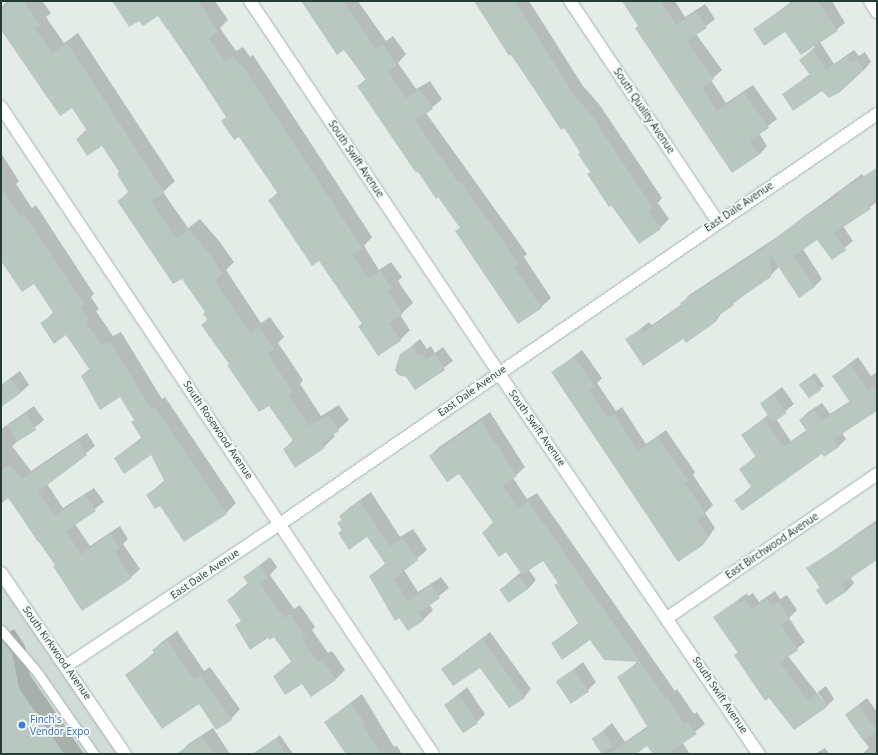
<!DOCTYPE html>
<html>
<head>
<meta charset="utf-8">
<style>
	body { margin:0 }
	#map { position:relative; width:878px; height:755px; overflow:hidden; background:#e4ece8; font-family:"Open Sans",sans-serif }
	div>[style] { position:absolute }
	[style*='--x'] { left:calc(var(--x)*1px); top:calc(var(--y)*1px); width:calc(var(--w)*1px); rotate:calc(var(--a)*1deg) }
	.built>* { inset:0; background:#d2dcd7 }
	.shadow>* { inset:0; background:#0003 }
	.building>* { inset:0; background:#b9c7c1; transform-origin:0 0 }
	.roads { filter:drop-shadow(0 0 1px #a7b4af) drop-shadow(0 0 1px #a7b4af) }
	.service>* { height:9px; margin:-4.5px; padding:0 4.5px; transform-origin:4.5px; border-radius:4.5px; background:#fff }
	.minor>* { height:12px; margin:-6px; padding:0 6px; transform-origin:6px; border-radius:6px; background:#fff }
	.dots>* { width:11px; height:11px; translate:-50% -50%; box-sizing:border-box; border:2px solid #f4f9f6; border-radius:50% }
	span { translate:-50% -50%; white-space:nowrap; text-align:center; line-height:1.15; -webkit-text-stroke:3.5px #f4f9f6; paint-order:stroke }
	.street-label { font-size:10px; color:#253c35 }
	.shop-label { font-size:10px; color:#366cbe }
	.left { translate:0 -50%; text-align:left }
	.frame { position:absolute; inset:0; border:2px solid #253c35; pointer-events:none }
</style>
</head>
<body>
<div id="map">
	<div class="built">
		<div style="clip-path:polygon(1px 573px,125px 754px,1px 754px)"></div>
	</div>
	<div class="shadow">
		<div style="clip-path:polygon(7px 1px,42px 1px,51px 13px,46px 17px,64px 43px,78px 33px,175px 181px,163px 192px,188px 228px,200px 219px,219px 241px,234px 262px,226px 270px,261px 323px,270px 317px,284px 337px,278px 343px,303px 380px,300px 384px,321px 416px,339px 405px,349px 420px,333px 434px,335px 436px,324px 447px,284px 449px,293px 440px,269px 404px,230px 363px,202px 325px,208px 319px,206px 312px,182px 278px,119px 201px,129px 191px,120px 172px,102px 144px,77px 139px,87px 129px,72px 107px,1px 29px,1px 8px)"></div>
		<div style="clip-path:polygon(113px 1px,215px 1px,228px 20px,220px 28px,236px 51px,243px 47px,250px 57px,253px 55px,372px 237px,364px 246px,379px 270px,391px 262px,402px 277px,398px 281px,413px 303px,400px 315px,410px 330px,400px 340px,359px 327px,362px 323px,320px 260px,269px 201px,278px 192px,158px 15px,140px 19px)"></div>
		<div style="clip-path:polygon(302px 1px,358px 1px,386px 41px,393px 36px,406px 54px,398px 63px,416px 89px,430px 81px,442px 99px,426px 113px,527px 254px,524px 257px,551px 298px,541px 307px,518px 323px,457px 231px,461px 227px,358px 86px,366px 79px,344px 49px)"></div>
		<div style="clip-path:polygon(474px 1px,529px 1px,583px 86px,599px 104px,662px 198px,658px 203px,669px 219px,660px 228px,639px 243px,588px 174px,591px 172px,565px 126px,562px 129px)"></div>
		<div style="clip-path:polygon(623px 1px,675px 1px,685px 17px,705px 4px,715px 19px,696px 34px,722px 70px,711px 80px,726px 103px,753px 85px,777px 119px,759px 133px,767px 146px,759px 155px,636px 28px,639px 25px)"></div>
		<div style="clip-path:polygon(789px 1px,832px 1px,845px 23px,820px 42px,834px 64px,854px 50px,859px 56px,865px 52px,871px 62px,864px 70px,823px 90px,783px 94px,810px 74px,800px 60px,815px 47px,786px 30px,754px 29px,790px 3px)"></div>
		<div style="clip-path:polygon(1px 153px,19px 181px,16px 184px,32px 208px,36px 205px,94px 294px,91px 297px,99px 309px,96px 311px,113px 336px,121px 332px,162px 399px,165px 397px,236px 503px,226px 513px,160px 505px,147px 495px,165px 480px,152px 454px,115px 458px,142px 437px,135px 419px,120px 396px,82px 376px,90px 368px,66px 334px,42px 323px,54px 312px,34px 282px,1px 250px)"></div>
		<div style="clip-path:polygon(862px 174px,877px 198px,877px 202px,843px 226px,853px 241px,832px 258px,818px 238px,803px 249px,822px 279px,814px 287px,778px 264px,778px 268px,770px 276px,723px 311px,716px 321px,683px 338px,626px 340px,649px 322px,652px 325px,682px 304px,689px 295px,774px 239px)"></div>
		<div style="clip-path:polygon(420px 339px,427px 349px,431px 346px,435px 353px,443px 347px,453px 361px,415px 389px,401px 355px)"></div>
		<div style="clip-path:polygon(582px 350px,602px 378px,597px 383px,616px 411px,622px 407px,646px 444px,666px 430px,695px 472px,693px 475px,713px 505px,705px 513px,715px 528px,702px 546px,552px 373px)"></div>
		<div style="clip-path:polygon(858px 357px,871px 376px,877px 372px,877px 409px,842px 433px,846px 439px,838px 447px,822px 452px,742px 510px,736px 500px,752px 486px,740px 469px,756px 456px,742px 435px,769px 414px,761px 403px,782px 387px,794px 404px,776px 419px,791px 441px,807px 430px,800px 420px,808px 412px,822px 403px,830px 414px,850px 401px,833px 376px)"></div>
		<div style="clip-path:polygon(20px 371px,29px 385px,20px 393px,1px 397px,1px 385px)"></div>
		<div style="clip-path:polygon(815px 373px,824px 386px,820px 389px,800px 384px)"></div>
		<div style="clip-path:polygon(34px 406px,44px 420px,12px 446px,31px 471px,87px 433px,95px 446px,47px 484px,63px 508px,94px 488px,104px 502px,75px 524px,90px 546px,120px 526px,128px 539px,123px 544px,140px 569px,131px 577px,38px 542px,8px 497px,1px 494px,1px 429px)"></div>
		<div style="clip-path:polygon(490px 412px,525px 467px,513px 478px,527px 499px,537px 493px,675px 691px,677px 689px,694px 714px,697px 712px,705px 724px,682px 742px,690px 754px,654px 754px,648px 745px,634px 754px,603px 754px,593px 739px,612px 723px,625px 742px,648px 726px,619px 678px,638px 661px,591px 639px,552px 643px,579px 623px,556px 585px,559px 582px,543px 559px,528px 569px,536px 580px,528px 589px,501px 589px,521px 572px,494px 522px,460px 472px,430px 456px,439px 447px)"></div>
		<div style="clip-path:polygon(371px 492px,400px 537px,413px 529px,427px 550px,404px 570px,418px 592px,441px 577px,449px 588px,429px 604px,433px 610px,423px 620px,370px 576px,386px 563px,368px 536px,342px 530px,338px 523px,342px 520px,340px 516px,350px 507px)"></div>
		<div style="clip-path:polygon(877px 520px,877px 557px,850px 577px,854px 583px,847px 591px,826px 604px,817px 590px,820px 587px,808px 568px)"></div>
		<div style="clip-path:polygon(270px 557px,277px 567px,270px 575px,294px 609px,300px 605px,315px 627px,312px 630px,328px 653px,332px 651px,345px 670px,336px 679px,302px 683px,274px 676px,292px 661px,275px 636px,268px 637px,236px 626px,242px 620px,228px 600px,248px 583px,244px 577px)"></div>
		<div style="clip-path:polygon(775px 591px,780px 599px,787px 595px,797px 610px,789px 618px,805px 642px,788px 656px,827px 706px,794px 728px,735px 655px,738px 652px,715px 617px,747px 593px,748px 596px,753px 593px,759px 602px)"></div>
		<div style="clip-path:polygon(14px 629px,25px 646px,30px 675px,84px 754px,1px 754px,1px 632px,4px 636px)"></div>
		<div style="clip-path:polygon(177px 631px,204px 671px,210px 667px,240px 709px,231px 719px,199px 702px,126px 675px,155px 652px,153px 650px,163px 641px)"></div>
		<div style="clip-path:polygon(490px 632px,531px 689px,524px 697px,480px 666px,442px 669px)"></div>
		<div style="clip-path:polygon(583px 662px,596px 682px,588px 690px,558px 681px)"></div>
		<div style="clip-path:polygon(826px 686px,834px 699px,827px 706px,818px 692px)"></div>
		<div style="clip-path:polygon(467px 687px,485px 714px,477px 722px,445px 705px)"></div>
		<div style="clip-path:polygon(362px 694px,394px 747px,397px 746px,402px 754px,347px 754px,325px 722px)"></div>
		<div style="clip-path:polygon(867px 698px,877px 712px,877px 754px,862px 754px,869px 748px,846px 714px)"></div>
		<div style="clip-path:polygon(213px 728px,230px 754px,181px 754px,188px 744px)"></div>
		<div style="clip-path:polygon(280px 735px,293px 754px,266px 754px,262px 748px)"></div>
		<div style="clip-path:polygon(825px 748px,829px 754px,815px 754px)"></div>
	</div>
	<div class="building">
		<div style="clip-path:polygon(12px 1px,24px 1px,40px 25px,35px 28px,52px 53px,67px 43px,165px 193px,151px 201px,176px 238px,189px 229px,208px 252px,223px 274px,214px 280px,250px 333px,259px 327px,274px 349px,267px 353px,293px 392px,289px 395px,309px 426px,328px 415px,339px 431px,321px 443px,325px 448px,295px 468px,283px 449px,294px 442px,269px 406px,259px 412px,227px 365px,229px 364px,201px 325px,208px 320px,203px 314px,205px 312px,182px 279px,173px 284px,117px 201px,129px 193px,117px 174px,119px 172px,102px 146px,87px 156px,76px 139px,87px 131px,72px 108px,60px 116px,1px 30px,1px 9px)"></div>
		<div style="clip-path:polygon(112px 1px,198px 1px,218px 31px,209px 38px,225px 61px,233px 56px,239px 66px,242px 65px,363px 249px,352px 255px,369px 279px,380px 271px,392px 288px,388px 291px,403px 314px,389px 323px,401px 341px,378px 356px,358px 326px,362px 324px,319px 261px,312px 266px,268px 200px,278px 194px,239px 137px,234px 140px,221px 121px,226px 117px,169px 30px,168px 31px,158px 16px,143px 26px,139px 21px,129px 27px)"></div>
		<div style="clip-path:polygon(301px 1px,343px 1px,376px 49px,383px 44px,397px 65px,388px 71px,406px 98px,420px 89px,433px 109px,415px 120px,458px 182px,460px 181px,506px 245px,518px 264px,514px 267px,542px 308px,518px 324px,455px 231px,460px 228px,438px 197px,436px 199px,418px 172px,416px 173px,357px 86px,366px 80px,344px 50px,337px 55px)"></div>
		<div style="clip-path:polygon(474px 1px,515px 1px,574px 95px,590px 113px,653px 208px,649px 212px,661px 229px,639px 244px,612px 205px,609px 207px,587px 174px,590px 172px,578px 154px,580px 152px,564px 128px,561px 130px,511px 54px,509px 56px)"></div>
		<div style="clip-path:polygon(622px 1px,660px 1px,676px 25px,696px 12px,707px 28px,687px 41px,714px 79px,702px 88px,717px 111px,744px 93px,769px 128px,750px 140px,759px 155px,732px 173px,635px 28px,638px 26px)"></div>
		<div style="clip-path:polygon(796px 1px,818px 1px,838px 31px,801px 55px,785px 32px,764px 46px,753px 29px)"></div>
		<div style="clip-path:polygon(813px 50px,826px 70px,847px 56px,851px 63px,857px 59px,864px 70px,839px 93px,829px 98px,822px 91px,793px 111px,782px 94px,810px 75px,799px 60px)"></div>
		<div style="clip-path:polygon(877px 168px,877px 199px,869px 205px,871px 209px,834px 233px,846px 250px,832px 260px,817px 240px,794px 256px,815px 287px,799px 298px,770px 254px,771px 277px,732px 303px,734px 305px,715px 318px,717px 321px,686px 343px,683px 339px,643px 366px,625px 339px,641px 329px,644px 332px,682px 306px,680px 303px,765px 247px,807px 214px,840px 195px,838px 192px)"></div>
		<div style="clip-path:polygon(1px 187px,21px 217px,25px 215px,85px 305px,81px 307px,89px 320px,86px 322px,102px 345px,110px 342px,151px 408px,154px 406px,227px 514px,184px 542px,160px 506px,155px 509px,146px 495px,165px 482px,151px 455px,124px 474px,114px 458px,142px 439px,131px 422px,134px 420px,120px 397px,100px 410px,81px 376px,90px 370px,66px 335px,54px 344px,40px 323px,54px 314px,34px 284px,22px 292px,1px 261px)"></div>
		<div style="clip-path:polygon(412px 346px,419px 356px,422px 354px,426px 360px,435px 354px,445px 370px,415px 390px,406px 377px,398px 375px,395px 370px,400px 354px)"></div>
		<div style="clip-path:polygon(574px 357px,595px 386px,589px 390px,608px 418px,614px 414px,638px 451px,658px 437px,688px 480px,685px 483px,706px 514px,697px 519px,708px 536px,704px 539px,706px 541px,701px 544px,702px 546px,678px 562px,551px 372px)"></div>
		<div style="clip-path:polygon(850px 364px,868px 390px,877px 384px,877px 411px,834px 439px,839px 447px,824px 457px,822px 454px,742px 511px,734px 500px,752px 488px,739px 469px,756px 457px,741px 435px,764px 419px,783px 447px,807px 432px,799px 420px,814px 410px,822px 421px,850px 402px,832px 376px)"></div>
		<div style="left:811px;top:376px;width:17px;height:15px;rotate:54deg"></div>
		<div style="clip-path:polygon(11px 379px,21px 393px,1px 407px,1px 386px)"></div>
		<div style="left:774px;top:394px;width:23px;height:17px;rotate:56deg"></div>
		<div style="left:26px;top:414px;width:19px;height:22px;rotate:58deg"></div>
		<div style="clip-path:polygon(481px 421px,517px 476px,503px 486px,518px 508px,528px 501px,666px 699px,668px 698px,684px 723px,687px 721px,697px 734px,667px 754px,653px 754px,647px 746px,636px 754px,609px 754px,648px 728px,617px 677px,639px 662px,604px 660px,590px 640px,562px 660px,551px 643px,579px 625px,554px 585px,558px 583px,543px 561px,522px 575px,506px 552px,499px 557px,482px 533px,493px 522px,459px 474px,447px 482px,429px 456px)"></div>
		<div style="clip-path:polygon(78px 441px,87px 455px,38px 492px,55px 516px,85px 495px,96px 511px,66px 531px,81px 554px,111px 534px,120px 548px,115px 552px,132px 578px,82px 611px,53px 566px,55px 565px,8px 498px,1px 504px,1px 471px,10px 464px,22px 479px)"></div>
		<div style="clip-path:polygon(360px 501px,390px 546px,402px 538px,418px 560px,394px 579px,408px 601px,431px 585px,440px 598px,419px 613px,424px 620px,408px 631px,399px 618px,395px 621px,369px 576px,386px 565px,367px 537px,349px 550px,338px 533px,342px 530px,337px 523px,342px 520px,339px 516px)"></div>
		<div style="clip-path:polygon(877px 523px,877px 560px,842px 584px,847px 591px,826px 605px,816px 590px,820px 588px,806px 568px)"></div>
		<div style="clip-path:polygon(260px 565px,268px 578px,260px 583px,284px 618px,290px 614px,306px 638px,302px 640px,318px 662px,322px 659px,336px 680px,311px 697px,302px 684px,285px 695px,273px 676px,292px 663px,274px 637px,270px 640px,268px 638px,250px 650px,235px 625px,241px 621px,227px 600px,249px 585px,243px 577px)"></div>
		<div style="left:519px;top:576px;width:16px;height:24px;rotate:55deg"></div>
		<div style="clip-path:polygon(767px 598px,772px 606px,779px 602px,790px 619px,781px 625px,798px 650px,780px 663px,808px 701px,818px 693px,827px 707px,794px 730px,769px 698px,765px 701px,734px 655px,738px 653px,713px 617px,738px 600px,740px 603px,745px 600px,751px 609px)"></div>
		<div style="clip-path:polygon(1px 639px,12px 653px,19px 688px,64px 754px,1px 754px)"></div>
		<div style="clip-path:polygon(482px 639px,525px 698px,509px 708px,480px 668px,453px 686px,441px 669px)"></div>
		<div style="clip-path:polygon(167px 640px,194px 679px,200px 675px,232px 720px,216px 730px,199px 704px,162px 729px,125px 675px,155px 654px,152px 650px)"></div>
		<div style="left:574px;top:669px;width:27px;height:22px;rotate:56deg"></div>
		<div style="left:459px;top:695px;width:34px;height:18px;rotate:56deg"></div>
		<div style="clip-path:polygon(351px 703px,366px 725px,364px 727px,381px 754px,346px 754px,324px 722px)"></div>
		<div style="left:859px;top:705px;width:32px;height:17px;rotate:55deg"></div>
		<div style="left:603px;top:731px;width:18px;height:14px;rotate:56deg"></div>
		<div style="clip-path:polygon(202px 736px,214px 754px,176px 754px)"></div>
		<div style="clip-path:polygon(276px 738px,286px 754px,252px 754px)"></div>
	</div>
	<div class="roads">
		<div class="service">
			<div style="--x:1;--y:630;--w:55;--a:49.4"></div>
			<div style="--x:37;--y:672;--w:100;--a:55.2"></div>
		</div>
		<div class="minor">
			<div style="--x:250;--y:1;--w:446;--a:56.2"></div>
			<div style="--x:498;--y:372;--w:463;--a:55.7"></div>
			<div style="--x:570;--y:1;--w:266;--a:56.2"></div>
			<div style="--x:870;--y:1;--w:13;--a:58"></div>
			<div style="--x:1;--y:107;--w:778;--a:56.27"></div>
			<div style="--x:1;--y:573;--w:219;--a:55.6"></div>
			<div style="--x:667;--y:618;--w:255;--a:-34.4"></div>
			<div style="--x:66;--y:666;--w:257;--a:-33.6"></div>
			<div style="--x:280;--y:524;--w:724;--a:-34.48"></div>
		</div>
	</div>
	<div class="dots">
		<div style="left:22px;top:725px;background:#3f7fe0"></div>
	</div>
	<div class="street-label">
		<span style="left:644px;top:111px;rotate:56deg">South Quality Avenue</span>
		<span style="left:356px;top:159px;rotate:56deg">South Swift Avenue</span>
		<span style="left:739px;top:207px;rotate:-34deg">East Dale Avenue</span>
		<span style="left:472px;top:391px;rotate:-35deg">East Dale Avenue</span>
		<span style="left:537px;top:428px;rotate:55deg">South Swift Avenue</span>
		<span style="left:218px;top:430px;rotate:56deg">South Rosewood Avenue</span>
		<span style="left:772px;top:546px;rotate:-34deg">East Birchwood Avenue</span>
		<span style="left:205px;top:574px;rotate:-34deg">East Dale Avenue</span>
		<span style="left:57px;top:653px;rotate:55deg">South Kirkwood Avenue</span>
		<span style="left:720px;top:695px;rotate:56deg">South Swift Avenue</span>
	</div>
	<div class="shop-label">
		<span class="left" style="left:30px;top:725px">Finch's<br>Vendor Expo</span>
	</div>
	<div class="frame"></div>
</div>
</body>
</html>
